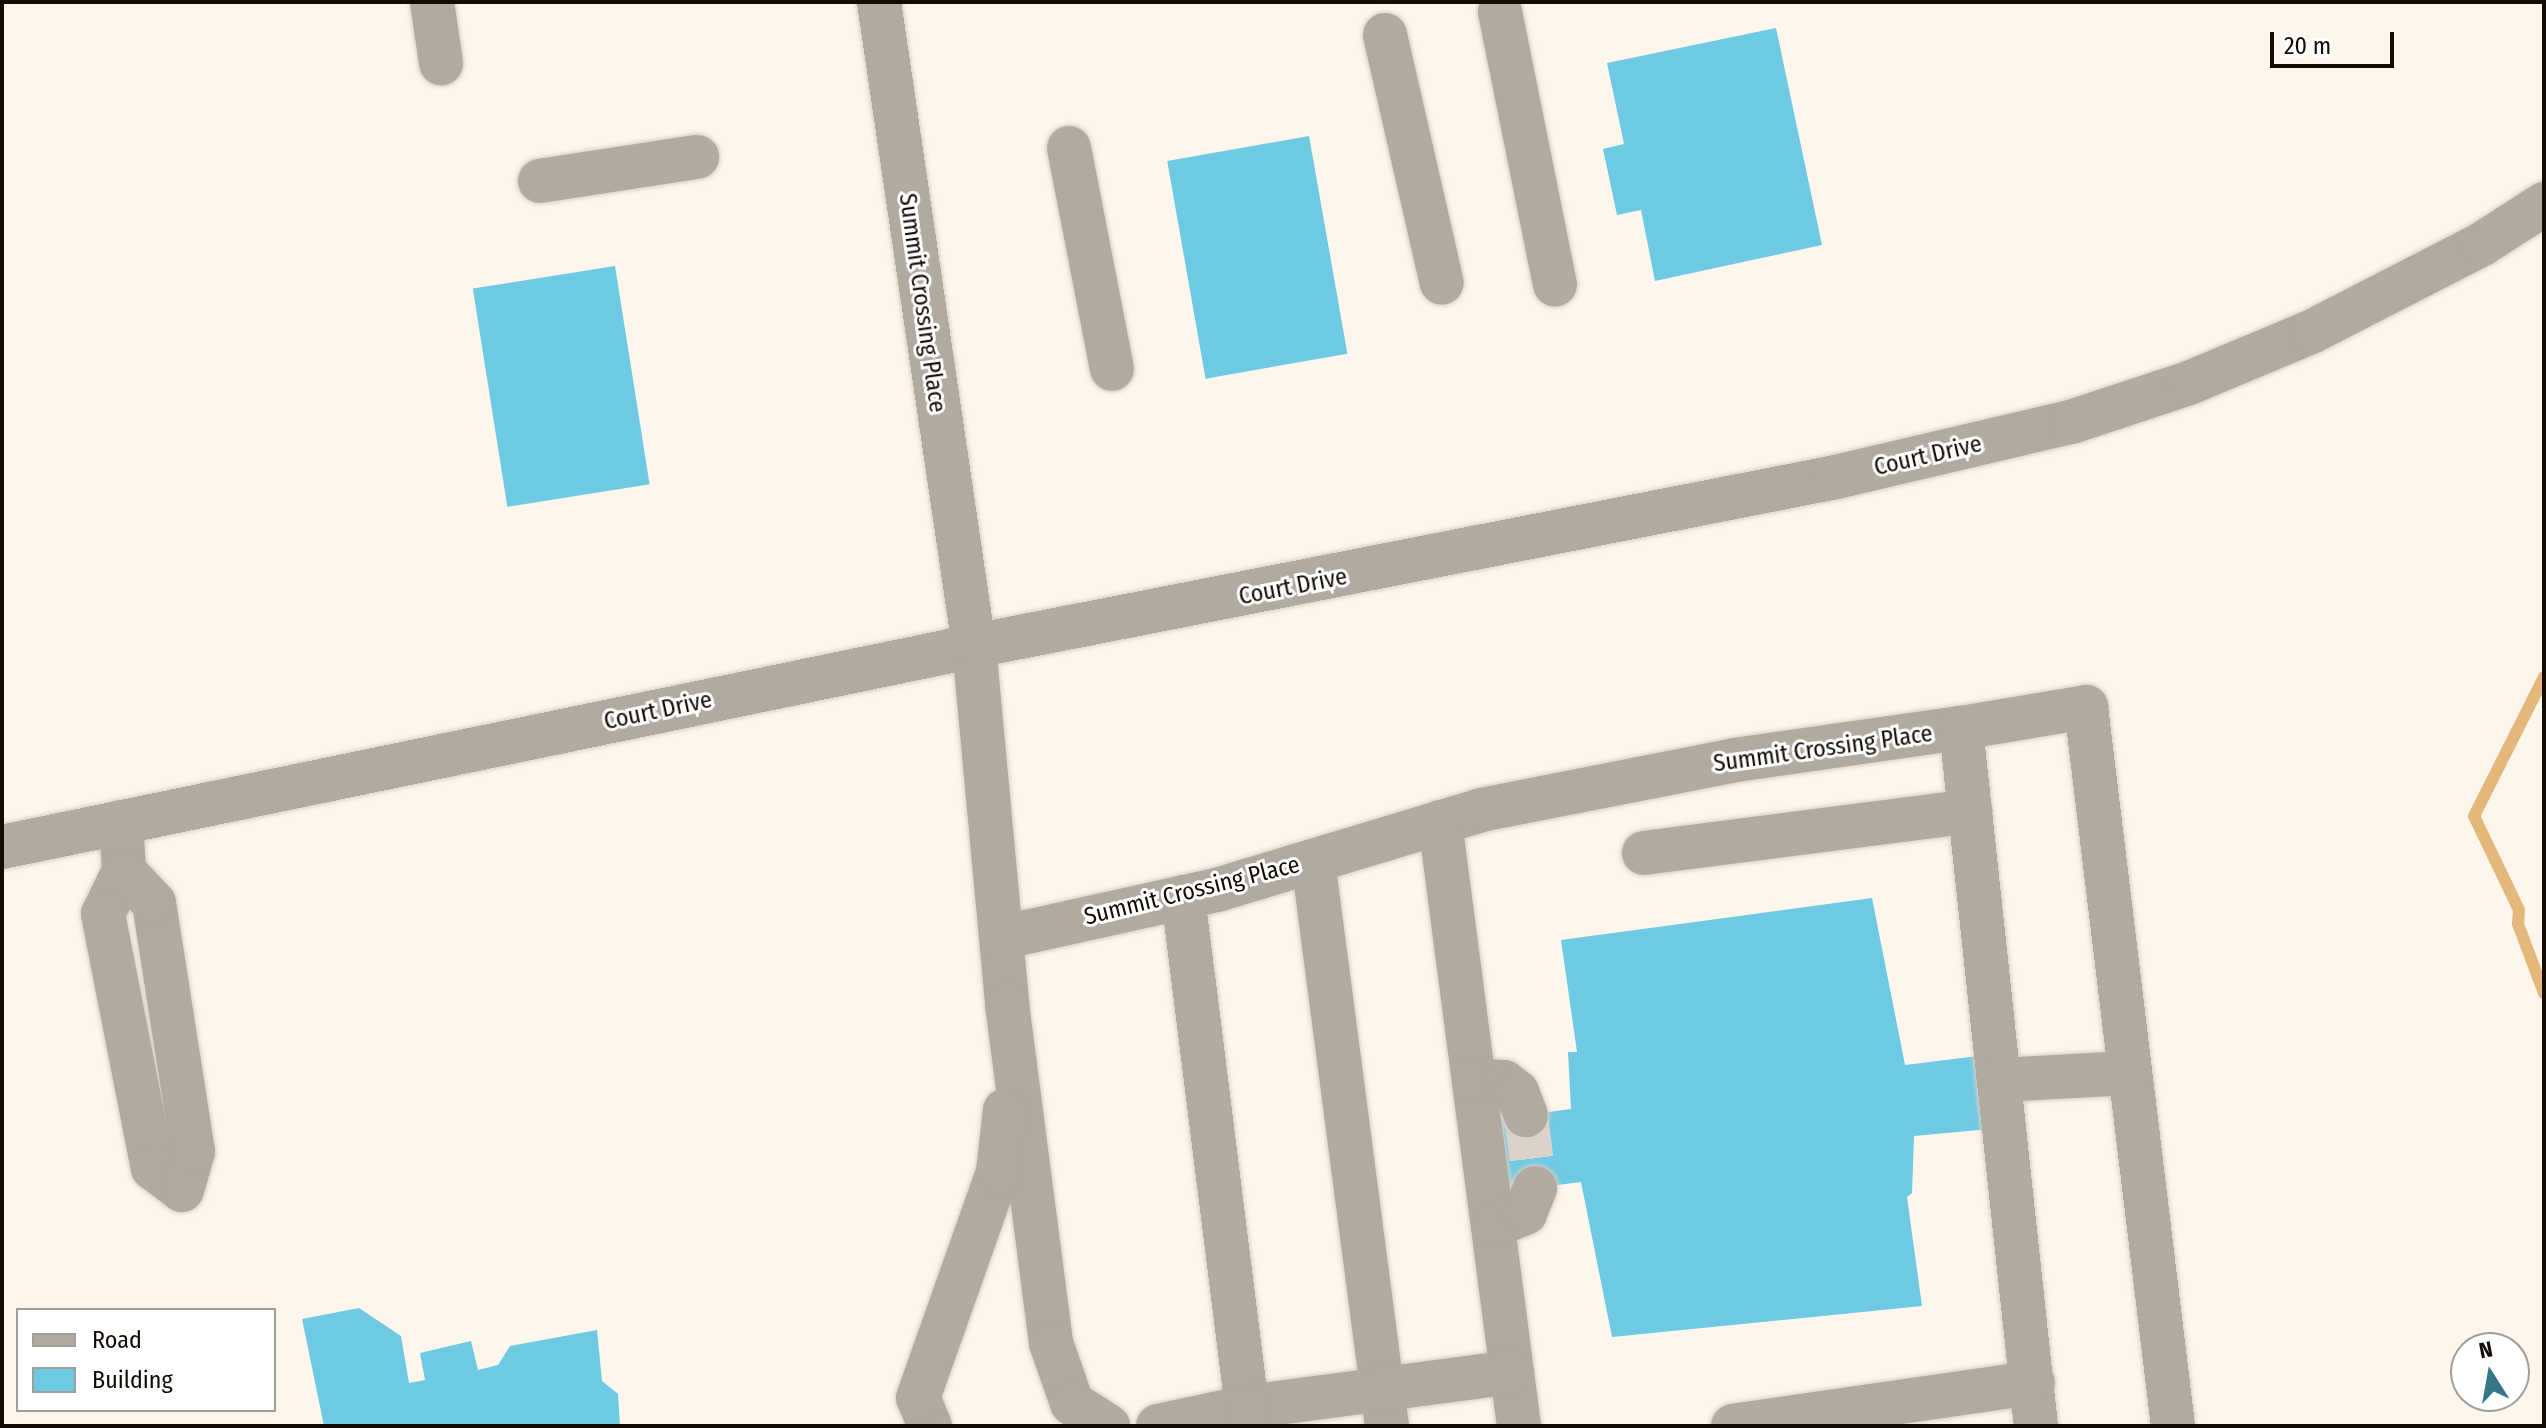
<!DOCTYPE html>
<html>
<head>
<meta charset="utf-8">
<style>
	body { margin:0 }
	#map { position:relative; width:2546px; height:1428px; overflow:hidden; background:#fdf6ed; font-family:"Fira Sans Condensed",sans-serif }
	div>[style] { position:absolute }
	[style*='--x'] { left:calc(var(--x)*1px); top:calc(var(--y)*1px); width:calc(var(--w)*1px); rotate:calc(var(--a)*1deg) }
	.stream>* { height:12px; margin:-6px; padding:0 6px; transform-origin:6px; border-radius:6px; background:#e4b77a }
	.building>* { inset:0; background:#6ec9e3; transform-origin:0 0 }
	.minor-tunnel>* { height:44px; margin-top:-22px; transform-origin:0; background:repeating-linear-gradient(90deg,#dad3ca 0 44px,transparent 0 66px) }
	.roads { filter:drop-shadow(0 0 2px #d7d1c8) drop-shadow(0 0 2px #d7d1c8) }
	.minor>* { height:44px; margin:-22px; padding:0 22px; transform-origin:22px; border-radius:22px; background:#b1aaa0 }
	span { translate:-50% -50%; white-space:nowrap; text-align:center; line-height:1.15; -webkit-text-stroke:6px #fff; paint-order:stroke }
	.street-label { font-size:24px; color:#120c05 }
	.frame { position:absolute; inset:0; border:4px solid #120c05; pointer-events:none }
	.legend { position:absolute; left:16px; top:1308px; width:260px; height:104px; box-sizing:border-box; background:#fff; border:2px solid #a09e9b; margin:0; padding:10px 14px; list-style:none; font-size:24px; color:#120c05 }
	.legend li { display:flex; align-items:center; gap:16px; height:40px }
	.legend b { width:40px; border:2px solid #a09e9b }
	.north { position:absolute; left:2450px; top:1332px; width:80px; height:80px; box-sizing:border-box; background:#fff; border:2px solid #a09e9b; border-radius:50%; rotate:349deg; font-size:22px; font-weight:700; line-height:32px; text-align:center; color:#120c05 }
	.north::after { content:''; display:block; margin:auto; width:28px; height:36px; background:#357789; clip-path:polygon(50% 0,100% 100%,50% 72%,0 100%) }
	.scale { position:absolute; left:2270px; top:32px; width:124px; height:36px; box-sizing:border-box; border:4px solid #120c05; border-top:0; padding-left:10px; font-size:24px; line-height:28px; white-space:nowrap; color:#120c05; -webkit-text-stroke:6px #fff; paint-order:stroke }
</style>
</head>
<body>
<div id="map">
	<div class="stream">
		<div style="--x:2544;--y:677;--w:156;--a:116.7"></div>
		<div style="--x:2474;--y:816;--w:104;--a:64.4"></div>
		<div style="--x:2519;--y:910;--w:14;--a:94"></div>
		<div style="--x:2518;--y:924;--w:74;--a:69.4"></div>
	</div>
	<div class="building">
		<div style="clip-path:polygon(1776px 28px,1822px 245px,1655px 281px,1641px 210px,1617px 215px,1603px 149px,1624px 144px,1607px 63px)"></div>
		<div style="left:1309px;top:136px;width:221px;height:144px;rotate:80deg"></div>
		<div style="left:615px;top:266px;width:221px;height:144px;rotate:81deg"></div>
		<div style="clip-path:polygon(1872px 898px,1905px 1065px,1978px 1056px,1990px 1129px,1914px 1136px,1912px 1193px,1907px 1197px,1922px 1306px,1612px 1337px,1581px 1182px,1509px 1191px,1496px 1119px,1571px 1109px,1568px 1052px,1577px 1052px,1561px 940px)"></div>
		<div style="clip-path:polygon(359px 1308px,401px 1336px,409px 1383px,425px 1380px,420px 1353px,471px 1341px,478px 1370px,498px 1365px,510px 1346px,597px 1330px,602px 1381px,618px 1394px,620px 1426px,324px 1426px,302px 1319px)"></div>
	</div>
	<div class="minor-tunnel">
		<div style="--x:1526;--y:1115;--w:74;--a:83"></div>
	</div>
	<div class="roads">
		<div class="minor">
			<div style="--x:432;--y:2;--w:62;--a:81.6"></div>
			<div style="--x:879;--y:2;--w:651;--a:81.61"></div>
			<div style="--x:974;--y:646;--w:360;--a:84.7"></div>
			<div style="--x:1007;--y:1004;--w:342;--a:82.6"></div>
			<div style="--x:1051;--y:1343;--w:64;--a:70.7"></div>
			<div style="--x:1072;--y:1403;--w:43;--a:32.6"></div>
			<div style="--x:1500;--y:12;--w:278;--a:78.6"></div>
			<div style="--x:1385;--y:35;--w:254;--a:77.1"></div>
			<div style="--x:1069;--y:148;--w:225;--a:79"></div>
			<div style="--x:540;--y:181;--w:159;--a:-8.7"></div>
			<div style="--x:1961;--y:728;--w:127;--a:-9.5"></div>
			<div style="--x:2086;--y:707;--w:724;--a:83.1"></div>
			<div style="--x:121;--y:822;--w:49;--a:86.5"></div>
			<div style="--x:124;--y:871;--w:48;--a:116"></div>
			<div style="--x:103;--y:914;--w:259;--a:78.9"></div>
			<div style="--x:153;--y:1168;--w:36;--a:37"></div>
			<div style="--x:182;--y:1190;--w:40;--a:-74"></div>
			<div style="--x:193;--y:1152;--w:252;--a:-98.9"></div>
			<div style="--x:154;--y:903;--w:44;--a:-133.2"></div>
			<div style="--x:1440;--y:822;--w:609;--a:82.55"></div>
			<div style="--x:2;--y:847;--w:993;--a:-11.68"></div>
			<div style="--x:974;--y:646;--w:878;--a:-11.09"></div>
			<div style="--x:1836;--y:477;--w:241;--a:-13.2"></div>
			<div style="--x:2071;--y:422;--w:124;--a:-18.3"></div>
			<div style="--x:2189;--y:383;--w:132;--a:-22.7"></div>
			<div style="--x:2311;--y:332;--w:192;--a:-27.2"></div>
			<div style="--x:2482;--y:244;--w:74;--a:-32.8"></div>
			<div style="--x:1644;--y:853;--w:329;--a:-7.3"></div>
			<div style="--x:1313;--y:861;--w:570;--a:82.54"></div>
			<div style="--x:1183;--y:897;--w:514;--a:82.85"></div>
			<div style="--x:1247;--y:1407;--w:267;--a:-7.5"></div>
			<div style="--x:1004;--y:937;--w:221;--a:-12.5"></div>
			<div style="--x:1220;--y:889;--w:273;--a:-16.8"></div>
			<div style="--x:1481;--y:810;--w:259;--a:-11.1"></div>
			<div style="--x:1735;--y:760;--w:228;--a:-8.1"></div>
			<div style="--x:1961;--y:728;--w:702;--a:83.87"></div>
			<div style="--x:1474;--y:1080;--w:30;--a:4"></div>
			<div style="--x:1504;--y:1082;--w:16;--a:38"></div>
			<div style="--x:1517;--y:1092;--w:25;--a:69"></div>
			<div style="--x:1999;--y:1080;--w:131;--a:-3.1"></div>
			<div style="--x:1493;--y:1226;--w:35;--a:-22"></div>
			<div style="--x:1525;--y:1213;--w:27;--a:-68"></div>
			<div style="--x:930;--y:1426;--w:30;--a:-113"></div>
			<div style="--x:918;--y:1398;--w:240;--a:-70.5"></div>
			<div style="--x:998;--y:1172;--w:62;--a:-83.6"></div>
			<div style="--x:1158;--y:1426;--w:91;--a:-12.1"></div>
			<div style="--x:1247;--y:1407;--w:19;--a:81"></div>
			<div style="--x:1733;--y:1426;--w:303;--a:-8.2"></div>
		</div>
	</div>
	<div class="street-label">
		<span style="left:922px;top:303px;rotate:82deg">Summit Crossing Place</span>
		<span style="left:1928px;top:456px;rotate:-13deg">Court Drive</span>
		<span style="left:1293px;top:587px;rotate:-11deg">Court Drive</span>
		<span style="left:658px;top:711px;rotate:-12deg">Court Drive</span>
		<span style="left:1823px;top:749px;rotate:-8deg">Summit Crossing Place</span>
		<span style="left:1192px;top:891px;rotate:-14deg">Summit Crossing Place</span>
	</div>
	<div class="frame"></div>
	<ul class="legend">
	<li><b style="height:10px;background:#b1aaa0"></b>Road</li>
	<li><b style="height:22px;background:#6ec9e3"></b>Building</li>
	</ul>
	<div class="north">N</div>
	<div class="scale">20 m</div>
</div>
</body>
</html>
